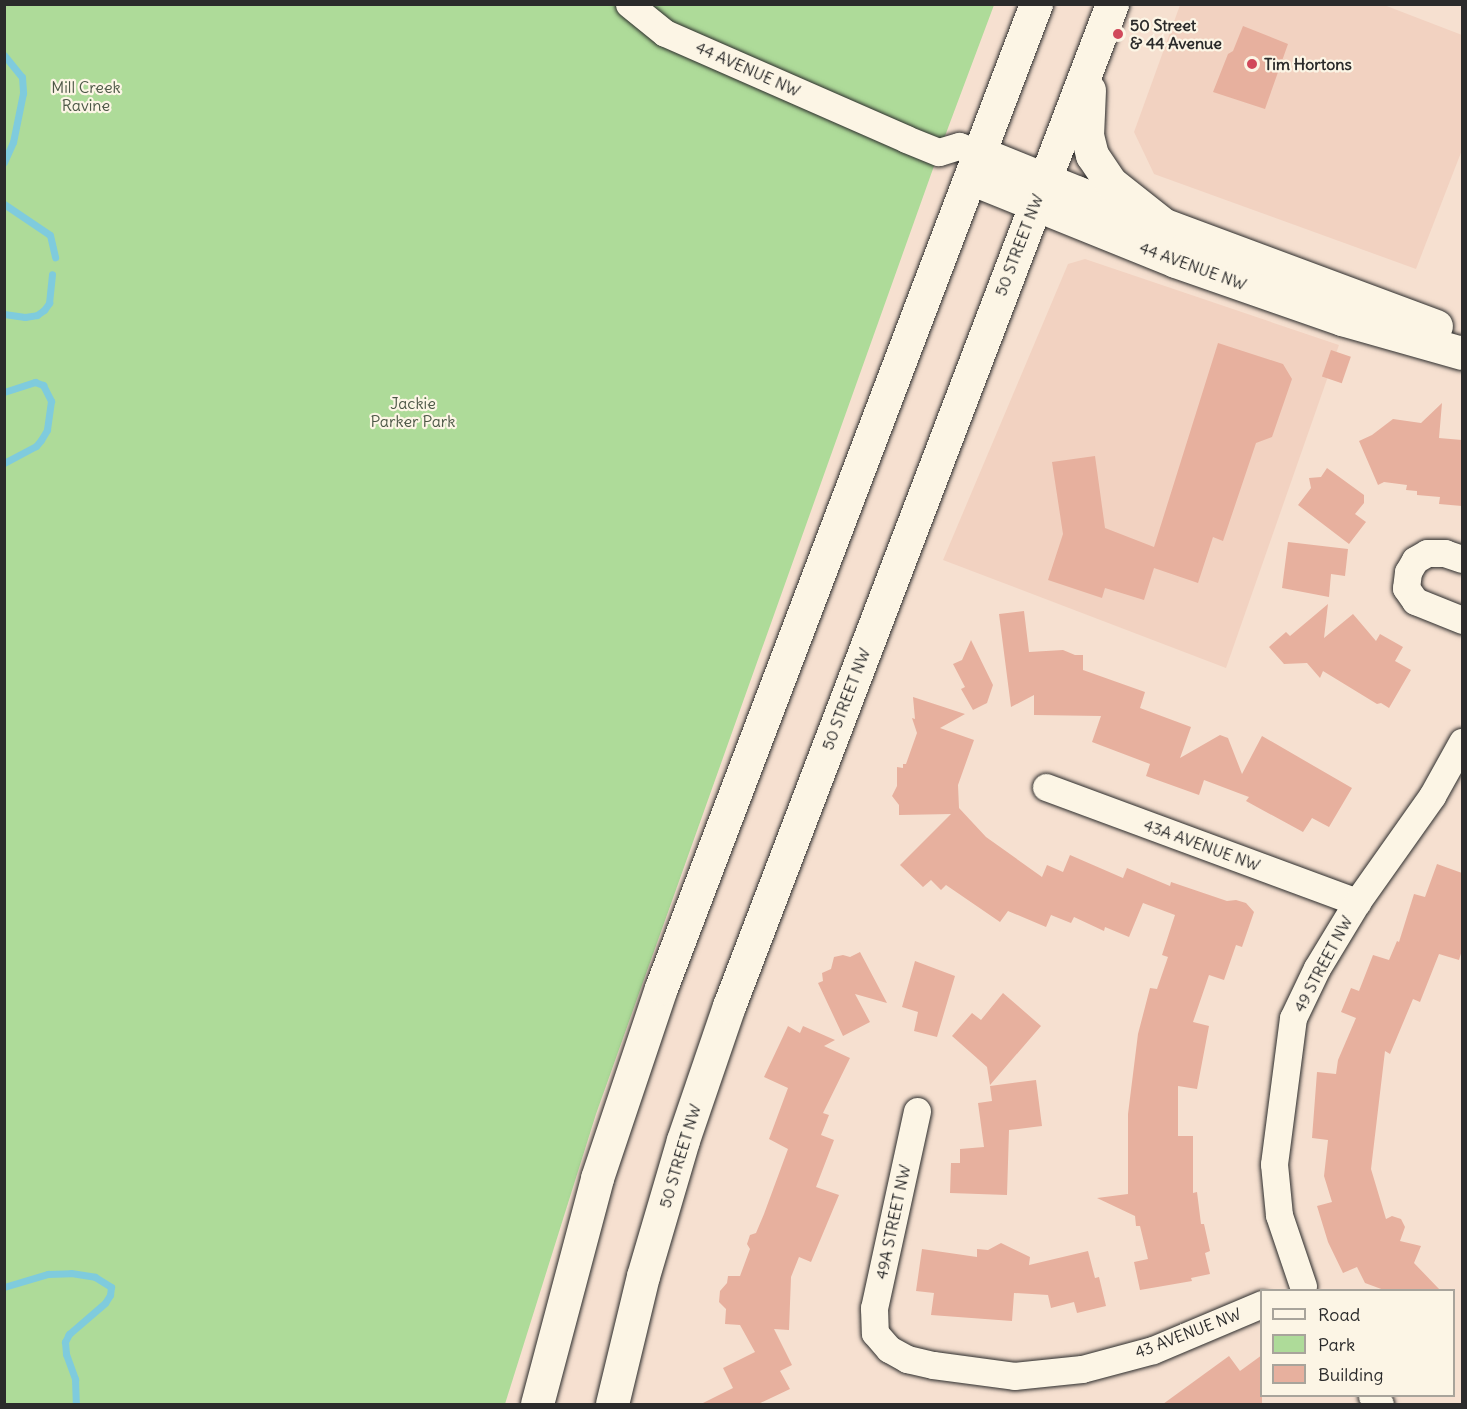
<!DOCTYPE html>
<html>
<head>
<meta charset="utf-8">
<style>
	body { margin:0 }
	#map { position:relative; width:1467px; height:1409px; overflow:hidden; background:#f6e0d0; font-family:Delius,sans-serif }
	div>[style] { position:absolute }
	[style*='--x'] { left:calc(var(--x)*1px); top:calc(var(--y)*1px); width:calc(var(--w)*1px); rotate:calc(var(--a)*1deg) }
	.built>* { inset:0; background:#f2d2c1 }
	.green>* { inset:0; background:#aedb99 }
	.stream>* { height:7px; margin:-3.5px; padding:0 3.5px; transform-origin:3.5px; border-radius:3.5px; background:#7fcbdd }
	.building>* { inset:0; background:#e7b09e; transform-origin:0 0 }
	.roads { filter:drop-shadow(0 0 2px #2b2b2b) drop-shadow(0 0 2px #2b2b2b) }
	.street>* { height:27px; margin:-13.5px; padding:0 13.5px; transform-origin:13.5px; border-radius:13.5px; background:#fcf5e5 }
	.secondary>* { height:33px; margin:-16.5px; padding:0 16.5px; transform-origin:16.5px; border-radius:16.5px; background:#fcf5e5 }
	.primary>* { height:33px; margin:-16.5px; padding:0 16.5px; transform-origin:16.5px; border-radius:16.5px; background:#fcf5e5 }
	.dots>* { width:16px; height:16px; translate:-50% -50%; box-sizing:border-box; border:3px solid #fcf5e5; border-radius:50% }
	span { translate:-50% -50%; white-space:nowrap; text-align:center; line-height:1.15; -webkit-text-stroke:4.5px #fcf5e5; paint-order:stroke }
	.poi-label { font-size:16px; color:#2b2b2b; font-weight:700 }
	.left { translate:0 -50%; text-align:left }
	.street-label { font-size:16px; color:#2b2b2b }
	.park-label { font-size:16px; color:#4c5746 }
	.frame { position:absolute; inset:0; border:6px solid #2b2b2b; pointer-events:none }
	.legend { position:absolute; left:1260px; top:1289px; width:195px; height:108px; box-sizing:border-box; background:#fcf5e5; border:2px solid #a8a49b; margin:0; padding:8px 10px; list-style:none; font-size:18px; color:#2b2b2b }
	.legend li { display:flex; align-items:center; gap:12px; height:30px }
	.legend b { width:30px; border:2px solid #a8a49b }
</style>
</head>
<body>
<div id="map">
	<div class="built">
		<div style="clip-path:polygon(1180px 5px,1384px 5px,1462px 35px,1462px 150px,1416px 269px,1154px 174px,1134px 132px)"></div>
		<div style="clip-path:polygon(1085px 259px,1339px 345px,1226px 668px,943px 560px,1068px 264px)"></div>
	</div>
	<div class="green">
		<div style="clip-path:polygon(4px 5px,994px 5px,939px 152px,596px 1114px,505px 1404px,5px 1404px)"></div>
	</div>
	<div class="stream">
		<div style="--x:4;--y:55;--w:28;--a:51"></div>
		<div style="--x:22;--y:77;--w:16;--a:86"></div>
		<div style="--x:23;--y:93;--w:50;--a:101.5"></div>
		<div style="--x:13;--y:142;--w:22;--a:114"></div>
		<div style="--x:4;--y:204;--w:55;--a:34"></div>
		<div style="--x:50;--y:235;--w:23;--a:77"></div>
		<div style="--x:4;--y:314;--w:21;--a:8"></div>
		<div style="--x:25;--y:317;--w:12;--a:-9"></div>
		<div style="--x:37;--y:315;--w:9;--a:-36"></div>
		<div style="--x:44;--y:310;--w:9;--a:-54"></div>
		<div style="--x:49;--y:303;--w:29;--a:-84"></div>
		<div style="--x:4;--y:392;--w:33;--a:-18"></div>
		<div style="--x:35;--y:382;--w:9;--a:21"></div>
		<div style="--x:43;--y:385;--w:18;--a:63"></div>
		<div style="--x:51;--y:401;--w:29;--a:98"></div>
		<div style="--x:47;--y:430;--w:12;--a:121"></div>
		<div style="--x:41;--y:440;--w:8;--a:130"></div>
		<div style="--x:36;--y:446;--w:36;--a:152"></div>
		<div style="--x:4;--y:1287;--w:46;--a:-16.5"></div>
		<div style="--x:48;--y:1274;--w:23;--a:-2"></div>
		<div style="--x:71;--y:1273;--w:24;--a:9"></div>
		<div style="--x:95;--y:1277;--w:19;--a:32"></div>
		<div style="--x:111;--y:1287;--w:8;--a:97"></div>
		<div style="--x:110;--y:1295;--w:9;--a:122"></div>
		<div style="--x:105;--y:1303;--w:48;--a:139.3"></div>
		<div style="--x:69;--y:1334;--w:9;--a:117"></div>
		<div style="--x:65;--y:1342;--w:12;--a:85"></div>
		<div style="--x:66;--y:1354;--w:27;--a:70"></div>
		<div style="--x:75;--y:1379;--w:25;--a:88"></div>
	</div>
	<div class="building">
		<div style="clip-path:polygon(1243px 26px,1288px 44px,1265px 109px,1213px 92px,1228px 54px,1233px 51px)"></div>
		<div style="clip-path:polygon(1218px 343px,1283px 364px,1292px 379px,1272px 437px,1256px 443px,1223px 541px,1213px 537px,1198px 583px,1154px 568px,1144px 600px,1105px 588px,1102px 598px,1048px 580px,1063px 534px,1052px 462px,1095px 456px,1105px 528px,1154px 547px)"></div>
		<div style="left:1331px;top:350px;width:21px;height:28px;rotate:19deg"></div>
		<div style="clip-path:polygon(1442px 403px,1439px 438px,1462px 440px,1462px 506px,1439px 504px,1440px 497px,1417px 495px,1417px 491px,1406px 490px,1407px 485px,1384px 482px,1378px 485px,1359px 441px,1372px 435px,1393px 419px,1421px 423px)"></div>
		<div style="clip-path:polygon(1327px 468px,1364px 495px,1364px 503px,1355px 514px,1366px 522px,1349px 544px,1298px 505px,1311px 488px,1309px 478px,1321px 477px)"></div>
		<div style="clip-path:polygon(1288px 542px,1348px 549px,1345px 576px,1331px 574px,1329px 597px,1282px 588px)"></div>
		<div style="clip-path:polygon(1328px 604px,1324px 638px,1353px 614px,1376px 641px,1380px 634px,1403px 647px,1395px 661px,1411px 670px,1389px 708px,1381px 703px,1377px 704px,1323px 671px,1320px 678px,1307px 663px,1284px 664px,1269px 647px,1286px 632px,1290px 636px)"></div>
		<div style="clip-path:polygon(1024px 611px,1029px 652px,1063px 650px,1075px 655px,1083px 655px,1083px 670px,1145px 692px,1140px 708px,1191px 727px,1180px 758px,1220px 735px,1228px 738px,1242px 774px,1262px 736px,1352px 788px,1329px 827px,1312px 818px,1303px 832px,1246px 801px,1249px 797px,1204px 780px,1199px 795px,1146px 776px,1150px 764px,1092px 742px,1101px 716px,1034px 715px,1034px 695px,1011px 707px,999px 614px)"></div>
		<div style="clip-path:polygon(971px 640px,993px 685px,987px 703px,973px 710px,961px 689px,965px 687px,953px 664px,962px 660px)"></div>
		<div style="clip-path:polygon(913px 697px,965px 714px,940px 728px,974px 740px,958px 785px,959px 808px,986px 837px,1042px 877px,1047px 865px,1063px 872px,1070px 855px,1123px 878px,1127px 868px,1170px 886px,1171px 882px,1227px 901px,1236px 900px,1246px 903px,1254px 912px,1242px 947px,1236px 945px,1224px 980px,1209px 975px,1193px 1022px,1209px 1026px,1197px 1089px,1178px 1086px,1178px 1136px,1193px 1136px,1193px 1193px,1197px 1192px,1201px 1224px,1204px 1224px,1210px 1251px,1205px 1253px,1210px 1274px,1191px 1278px,1192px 1281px,1140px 1290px,1134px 1262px,1148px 1259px,1140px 1226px,1136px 1226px,1135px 1216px,1097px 1198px,1128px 1194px,1128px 1114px,1138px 1034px,1150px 988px,1157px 989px,1168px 957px,1162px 955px,1175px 915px,1143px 903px,1129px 937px,1105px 927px,1104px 931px,1074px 917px,1071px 923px,1051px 915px,1046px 927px,1008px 911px,1000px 922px,946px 885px,941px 890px,931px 880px,923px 887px,900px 865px,951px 814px,899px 815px,899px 805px,892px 796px,897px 786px,897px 767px,903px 768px,903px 764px,906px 764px,917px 733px,912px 718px,915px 719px)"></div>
		<div style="clip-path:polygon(1437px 864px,1462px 873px,1462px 950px,1459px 960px,1439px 954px,1420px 1002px,1413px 999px,1390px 1054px,1385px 1051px,1371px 1169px,1386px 1219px,1392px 1216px,1401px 1219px,1405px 1227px,1400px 1241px,1421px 1246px,1414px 1263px,1440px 1290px,1384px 1290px,1365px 1283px,1357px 1267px,1343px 1273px,1328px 1242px,1317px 1206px,1332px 1202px,1324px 1176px,1328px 1140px,1312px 1138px,1317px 1072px,1336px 1074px,1338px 1060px,1356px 1018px,1341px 1012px,1351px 988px,1359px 991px,1373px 955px,1389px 960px,1397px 941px,1399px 942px,1414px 894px,1425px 897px)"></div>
		<div style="clip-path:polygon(860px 952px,887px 1003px,855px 994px,870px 1022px,843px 1036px,818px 983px,823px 981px,822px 973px,831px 969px,834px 957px,843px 955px,850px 957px)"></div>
		<div style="clip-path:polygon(915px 961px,955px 976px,937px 1037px,914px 1031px,918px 1012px,902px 1007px)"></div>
		<div style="clip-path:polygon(1003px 993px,1041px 1026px,990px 1085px,987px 1067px,952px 1036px,972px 1013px,981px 1020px)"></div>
		<div style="clip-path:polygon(788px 1026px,800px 1033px,803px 1026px,835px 1040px,824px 1046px,850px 1058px,823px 1113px,829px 1115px,821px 1135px,834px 1140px,816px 1187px,839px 1195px,811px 1262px,799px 1257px,791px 1277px,789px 1330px,774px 1329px,792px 1365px,780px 1371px,790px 1389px,758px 1404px,701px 1404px,733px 1388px,723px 1368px,755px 1352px,740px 1325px,725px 1324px,726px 1309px,719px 1302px,720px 1291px,727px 1283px,728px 1276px,740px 1276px,750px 1249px,747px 1244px,750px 1235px,756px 1233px,764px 1214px,788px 1149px,769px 1139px,788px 1088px,764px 1077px)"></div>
		<div style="clip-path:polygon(1036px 1080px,1042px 1126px,1009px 1130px,1007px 1195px,950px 1193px,951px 1163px,960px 1163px,960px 1149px,984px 1147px,978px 1103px,992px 1101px,990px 1086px)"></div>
		<div style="clip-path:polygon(1001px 1243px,1030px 1257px,1029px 1265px,1088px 1251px,1095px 1278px,1099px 1277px,1106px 1306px,1077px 1313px,1074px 1302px,1051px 1308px,1048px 1295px,1014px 1293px,1012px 1321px,931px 1315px,934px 1293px,916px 1291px,922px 1249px,977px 1257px,977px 1249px,988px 1250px)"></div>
		<div style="clip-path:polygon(1262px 1355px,1262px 1404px,1163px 1404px,1229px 1356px,1240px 1371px)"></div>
	</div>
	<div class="roads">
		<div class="street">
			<div style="--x:629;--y:4;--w:46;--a:38.9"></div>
			<div style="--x:665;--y:33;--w:263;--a:23.7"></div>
			<div style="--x:906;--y:139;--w:35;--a:22"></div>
			<div style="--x:939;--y:152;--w:21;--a:-17"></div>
			<div style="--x:959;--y:146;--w:22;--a:18"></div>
			<div style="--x:1462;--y:559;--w:18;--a:-161"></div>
			<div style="--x:1445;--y:553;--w:18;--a:180"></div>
			<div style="--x:1427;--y:553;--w:14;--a:150"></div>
			<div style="--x:1415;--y:560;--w:14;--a:120"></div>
			<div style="--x:1408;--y:572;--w:16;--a:97"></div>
			<div style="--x:1406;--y:588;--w:16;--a:55"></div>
			<div style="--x:1415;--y:601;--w:51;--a:22"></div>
			<div style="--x:1046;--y:787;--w:332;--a:20.3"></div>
			<div style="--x:917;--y:1111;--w:202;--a:102.3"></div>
			<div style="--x:874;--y:1308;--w:25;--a:88"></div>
			<div style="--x:875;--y:1333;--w:21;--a:49"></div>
			<div style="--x:889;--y:1349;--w:21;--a:29"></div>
			<div style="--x:907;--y:1359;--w:27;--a:13"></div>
			<div style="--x:933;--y:1365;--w:82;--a:7.7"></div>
			<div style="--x:1014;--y:1376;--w:68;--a:-5.9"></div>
			<div style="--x:1082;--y:1369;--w:73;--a:-15"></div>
			<div style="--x:1153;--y:1350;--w:118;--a:-22.9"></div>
			<div style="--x:1303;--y:1286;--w:75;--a:-108.7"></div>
			<div style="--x:1279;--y:1215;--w:51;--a:-95.6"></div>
			<div style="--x:1274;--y:1164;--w:147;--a:-82.6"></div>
			<div style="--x:1293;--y:1018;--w:55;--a:-64.4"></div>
			<div style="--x:1317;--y:968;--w:77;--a:-58.8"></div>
			<div style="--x:1357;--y:902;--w:130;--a:-54.7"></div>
			<div style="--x:1432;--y:796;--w:62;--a:-60.9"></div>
			<div style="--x:1372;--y:1396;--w:11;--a:45"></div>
		</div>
		<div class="secondary">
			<div style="--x:980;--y:153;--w:104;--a:22.1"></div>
			<div style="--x:1076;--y:192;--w:384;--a:20.4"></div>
			<div style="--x:970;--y:178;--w:221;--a:22"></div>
			<div style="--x:1175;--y:261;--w:177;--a:19.2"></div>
			<div style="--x:1342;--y:319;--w:125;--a:15.8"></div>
		</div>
		<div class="primary">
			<div style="--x:1089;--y:90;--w:45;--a:92.5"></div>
			<div style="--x:1087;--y:135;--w:21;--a:76"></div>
			<div style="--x:1092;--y:155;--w:34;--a:56"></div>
			<div style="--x:1111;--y:183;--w:66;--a:38.3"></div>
			<div style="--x:537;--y:1404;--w:234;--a:-75.1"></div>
			<div style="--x:597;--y:1178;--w:200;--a:-71.4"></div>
			<div style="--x:661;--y:988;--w:1053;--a:-69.14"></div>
			<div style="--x:612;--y:1404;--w:132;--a:-76.4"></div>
			<div style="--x:643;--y:1276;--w:142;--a:-73.6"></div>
			<div style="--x:683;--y:1140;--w:142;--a:-71.1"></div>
			<div style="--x:729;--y:1006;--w:1073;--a:-69.08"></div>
		</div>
	</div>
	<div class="dots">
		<div style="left:1118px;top:34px;background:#d1495b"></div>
		<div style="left:1252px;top:64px;background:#d1495b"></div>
	</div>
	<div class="poi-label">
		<span class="left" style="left:1130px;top:34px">50 Street<br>&amp; 44 Avenue</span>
		<span class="left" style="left:1264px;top:64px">Tim Hortons</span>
	</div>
	<div class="street-label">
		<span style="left:748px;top:69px;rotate:24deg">44 AVENUE NW</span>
		<span style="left:1019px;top:245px;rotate:-69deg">50 STREET NW</span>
		<span style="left:1193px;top:266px;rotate:20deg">44 AVENUE NW</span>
		<span style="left:846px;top:699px;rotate:-69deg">50 STREET NW</span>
		<span style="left:1202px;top:845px;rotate:20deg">43A AVENUE NW</span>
		<span style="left:1323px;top:964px;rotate:-62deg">49 STREET NW</span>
		<span style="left:680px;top:1156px;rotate:-73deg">50 STREET NW</span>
		<span style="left:893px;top:1222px;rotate:-78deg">49A STREET NW</span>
		<span style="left:1188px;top:1333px;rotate:-21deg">43 AVENUE NW</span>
	</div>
	<div class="park-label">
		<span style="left:86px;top:96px">Mill Creek<br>Ravine</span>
		<span style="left:413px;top:412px">Jackie<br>Parker Park</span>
	</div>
	<div class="frame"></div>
	<ul class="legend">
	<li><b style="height:8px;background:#fcf5e5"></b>Road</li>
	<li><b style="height:16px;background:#aedb99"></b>Park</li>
	<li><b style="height:16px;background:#e7b09e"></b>Building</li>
	</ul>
</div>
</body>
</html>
